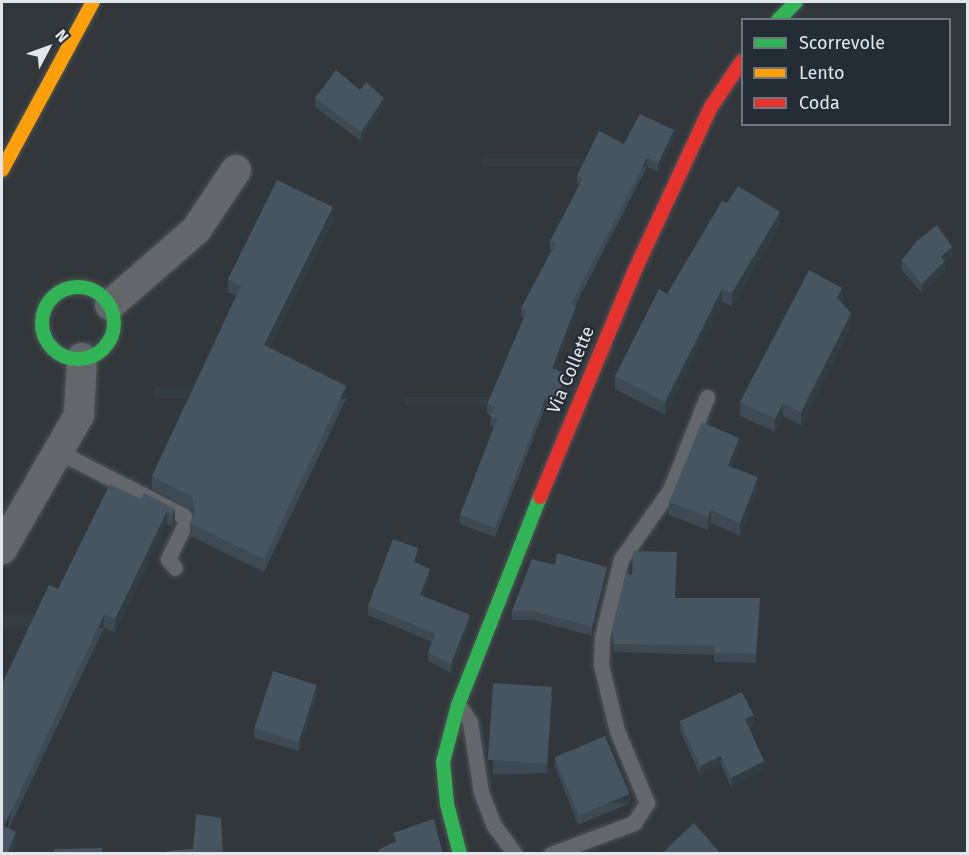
<!DOCTYPE html>
<html>
<head>
<meta charset="utf-8">
<style>
	body { margin:0 }
	#map { position:relative; width:969px; height:855px; overflow:hidden; background:#32373c; font-family:"Fira Sans",sans-serif }
	div>[style] { position:absolute }
	[style*='--x'] { left:calc(var(--x)*1px); top:calc(var(--y)*1px); width:calc(var(--w)*1px); rotate:calc(var(--a)*1deg) }
	.roads { filter:drop-shadow(0 0 2px #4e5357) drop-shadow(0 0 2px #4e5357) }
	.lane>* { height:15px; margin:-7.5px; padding:0 7.5px; transform-origin:7.5px; border-radius:7.5px; background:#63676c }
	.street>* { height:30px; margin:-15px; padding:0 15px; transform-origin:15px; border-radius:15px; background:#63676c }
	.fast>* { height:14px; margin:-7px; padding:0 7px; transform-origin:7px; border-radius:7px; background:#30b455 }
	.fast>.ring { margin:-7px; padding:0; box-sizing:content-box; background:none; border:14px solid #30b455; border-radius:50% }
	.slow>* { height:14px; margin:-7px; padding:0 7px; transform-origin:7px; border-radius:7px; background:#ff9f0a }
	.jam>* { height:14px; margin:-7px; padding:0 7px; transform-origin:7px; border-radius:7px; background:#e5322d }
	.wall>* { inset:0; background:#3d4953 }
	.shaded-wall>* { inset:0; background:#323c43; transform-origin:0 0 }
	.building>* { inset:0; background:#475560; transform-origin:0 0 }
	span { translate:-50% -50%; white-space:nowrap; text-align:center; line-height:1.15; -webkit-text-stroke:4.5px #242d35; paint-order:stroke }
	.street-label { font-size:18px; color:#e0e6eb }
	.frame { position:absolute; inset:0; border:3px solid #e0e6eb; pointer-events:none }
	.legend { position:absolute; left:741px; top:18px; width:210px; height:108px; box-sizing:border-box; background:#242d35; border:2px solid #6f777e; margin:0; padding:8px 10px; list-style:none; font-size:18px; color:#e0e6eb }
	.legend li { display:flex; align-items:center; gap:12px; height:30px }
	.legend b { width:30px; border:2px solid #6f777e }
	.north { position:absolute; left:18px; top:18px; width:60px; height:60px; -webkit-text-stroke:4px #242d35; paint-order:stroke; rotate:49deg; font-size:16px; font-weight:700; line-height:24px; text-align:center; color:#e0e6eb }
	.north::after { content:''; display:block; margin:auto; width:21px; height:27px; background:#e0e6eb; clip-path:polygon(50% 0,100% 100%,50% 72%,0 100%) }
</style>
</head>
<body>
<div id="map">
	<div class="roads">
		<div class="lane">
			<div style="--x:59;--y:452;--w:140;--a:27.1"></div>
			<div style="--x:184;--y:516;--w:8;--a:83"></div>
			<div style="--x:185;--y:524;--w:39;--a:116"></div>
			<div style="--x:168;--y:559;--w:11;--a:52"></div>
			<div style="--x:460;--y:707;--w:18;--a:56"></div>
			<div style="--x:470;--y:722;--w:71;--a:81.1"></div>
			<div style="--x:481;--y:792;--w:34;--a:69"></div>
			<div style="--x:493;--y:824;--w:37;--a:54"></div>
			<div style="--x:551;--y:854;--w:89;--a:-20.5"></div>
			<div style="--x:634;--y:823;--w:24;--a:-57"></div>
			<div style="--x:647;--y:803;--w:78;--a:-112.6"></div>
			<div style="--x:617;--y:731;--w:68;--a:-103.6"></div>
			<div style="--x:601;--y:665;--w:28;--a:-88"></div>
			<div style="--x:602;--y:637;--w:80;--a:-76.3"></div>
			<div style="--x:621;--y:559;--w:85;--a:-54.6"></div>
			<div style="--x:670;--y:490;--w:100;--a:-68.3"></div>
		</div>
		<div class="street">
			<div style="--x:110;--y:305;--w:114;--a:-41.1"></div>
			<div style="--x:196;--y:230;--w:72;--a:-56.3"></div>
			<div style="--x:2;--y:549;--w:155;--a:-60.1"></div>
			<div style="--x:79;--y:415;--w:57;--a:-87"></div>
		</div>
		<div class="fast">
			<div style="--x:778;--y:20;--w:25;--a:-45"></div>
			<div class="ring" style="left:42px;top:287px;width:58px;height:58px"></div>
			<div style="--x:460;--y:854;--w:52;--a:-104.6"></div>
			<div style="--x:447;--y:804;--w:42;--a:-95.4"></div>
			<div style="--x:443;--y:762;--w:59;--a:-75.3"></div>
			<div style="--x:458;--y:705;--w:224;--a:-68.5"></div>
		</div>
		<div class="slow">
			<div style="--x:2;--y:170;--w:191;--a:-61.6"></div>
		</div>
		<div class="jam">
			<div style="--x:540;--y:497;--w:244;--a:-67.3"></div>
			<div style="--x:634;--y:272;--w:182;--a:-65"></div>
			<div style="--x:711;--y:107;--w:55;--a:-56"></div>
		</div>
	</div>
	<div class="wall">
		<div style="clip-path:polygon(360px 90px,384px 107px,361px 141px,315px 107px,315px 98px)"></div>
		<div style="clip-path:polygon(674px 139px,658px 172px,647px 167px,575px 306px,576px 315px,555px 369px,567px 383px,555px 410px,546px 406px,495px 537px,460px 524px,460px 515px,494px 427px,490px 425px,491px 415px,487px 414px,487px 405px,524px 318px,521px 317px,521px 308px,552px 250px,550px 250px,550px 241px,580px 186px,577px 184px,577px 176px,624px 144px)"></div>
		<div style="clip-path:polygon(333px 220px,269px 348px,346px 399px,264px 572px,190px 536px,190px 523px,193px 515px,192px 510px,152px 489px,152px 476px,236px 296px,228px 292px,228px 279px)"></div>
		<div style="clip-path:polygon(780px 225px,732px 306px,722px 302px,665px 415px,615px 389px,615px 376px,667px 294px)"></div>
		<div style="clip-path:polygon(952px 256px,945px 262px,945px 271px,922px 293px,902px 270px,902px 260px)"></div>
		<div style="clip-path:polygon(842px 301px,841px 302px,851px 326px,801px 425px,783px 416px,775px 432px,740px 416px,740px 402px)"></div>
		<div style="clip-path:polygon(739px 451px,732px 468px,758px 490px,740px 536px,711px 523px,708px 530px,669px 515px,669px 502px)"></div>
		<div style="clip-path:polygon(141px 499px,175px 509px,175px 522px,173px 527px,167px 524px,115px 632px,104px 628px,9px 828px,16px 845px,2px 854px,58px 589px)"></div>
		<div style="clip-path:polygon(418px 557px,416px 563px,430px 577px,423px 596px,470px 624px,451px 673px,428px 661px,428px 653px,432px 642px,368px 615px,368px 606px)"></div>
		<div style="clip-path:polygon(555px 565px,607px 576px,592px 636px,533px 620px,512px 620px,512px 611px)"></div>
		<div style="clip-path:polygon(632px 575px,676px 598px,760px 607px,756px 663px,714px 662px,714px 655px,614px 652px,612px 638px,612px 629px)"></div>
		<div style="clip-path:polygon(493px 688px,552px 696px,547px 773px,493px 775px)"></div>
		<div style="clip-path:polygon(317px 694px,299px 751px,254px 738px,254px 728px)"></div>
		<div style="clip-path:polygon(680px 721px,754px 725px,749px 727px,764px 770px,731px 787px,721px 765px,700px 775px,680px 730px)"></div>
		<div style="clip-path:polygon(555px 758px,630px 803px,578px 825px,555px 767px)"></div>
	</div>
	<div class="shaded-wall">
		<div style="clip-path:polygon(384px 98px,384px 107px,361px 141px,361px 132px)"></div>
		<div style="clip-path:polygon(674px 130px,674px 139px,658px 172px,658px 163px)"></div>
		<div style="left:647px;top:158px;width:9px;height:165px;rotate:90deg"></div>
		<div style="clip-path:polygon(333px 207px,333px 220px,264px 358px,264px 345px)"></div>
		<div style="clip-path:polygon(780px 212px,780px 225px,732px 306px,732px 293px)"></div>
		<div style="clip-path:polygon(952px 247px,952px 256px,945px 262px,945px 271px,922px 293px,922px 284px,941px 257px)"></div>
		<div style="clip-path:polygon(842px 288px,842px 301px,837px 311px,837px 298px)"></div>
		<div style="clip-path:polygon(722px 289px,722px 302px,665px 415px,665px 402px)"></div>
		<div style="clip-path:polygon(576px 306px,576px 315px,552px 377px,552px 368px)"></div>
		<div style="clip-path:polygon(851px 313px,851px 326px,801px 425px,801px 412px)"></div>
		<div style="clip-path:polygon(567px 374px,567px 383px,555px 410px,555px 401px)"></div>
		<div style="left:346px;top:386px;width:13px;height:191px;rotate:90deg"></div>
		<div style="left:546px;top:397px;width:9px;height:141px;rotate:90deg"></div>
		<div style="clip-path:polygon(783px 403px,783px 416px,775px 432px,775px 419px)"></div>
		<div style="clip-path:polygon(739px 438px,739px 451px,728px 479px,728px 466px)"></div>
		<div style="clip-path:polygon(758px 477px,758px 490px,740px 536px,740px 523px)"></div>
		<div style="clip-path:polygon(175px 509px,175px 522px,173px 527px,173px 514px)"></div>
		<div style="clip-path:polygon(711px 510px,711px 523px,708px 530px,708px 517px)"></div>
		<div style="clip-path:polygon(167px 511px,167px 524px,115px 632px,115px 619px)"></div>
		<div style="clip-path:polygon(418px 548px,418px 557px,414px 570px,414px 562px)"></div>
		<div style="clip-path:polygon(607px 567px,607px 576px,592px 636px,592px 627px)"></div>
		<div style="clip-path:polygon(430px 569px,430px 577px,420px 603px,420px 595px)"></div>
		<div style="clip-path:polygon(760px 598px,760px 607px,756px 663px,756px 654px)"></div>
		<div style="left:104px;top:615px;width:13px;height:233px;rotate:90deg"></div>
		<div style="clip-path:polygon(470px 615px,470px 624px,451px 673px,451px 664px)"></div>
		<div style="clip-path:polygon(317px 685px,317px 694px,299px 751px,299px 742px)"></div>
		<div style="clip-path:polygon(754px 716px,754px 725px,745px 728px,745px 719px)"></div>
		<div style="clip-path:polygon(721px 756px,721px 765px,700px 775px,700px 766px)"></div>
		<div style="clip-path:polygon(764px 761px,764px 770px,731px 787px,731px 778px)"></div>
		<div style="left:630px;top:794px;width:9px;height:56px;rotate:90deg"></div>
		<div style="clip-path:polygon(16px 832px,16px 845px,13px 854px,7px 854px)"></div>
	</div>
	<div class="building">
		<div style="clip-path:polygon(336px 70px,360px 90px,366px 82px,384px 98px,361px 132px,315px 98px)"></div>
		<div style="clip-path:polygon(640px 114px,674px 130px,658px 163px,647px 158px,571px 304px,576px 306px,552px 368px,567px 374px,555px 401px,546px 397px,495px 528px,460px 515px,497px 419px,490px 416px,495px 407px,487px 405px,527px 310px,521px 308px,556px 243px,550px 241px,583px 178px,577px 176px,599px 131px,624px 144px)"></div>
		<div style="clip-path:polygon(277px 180px,333px 207px,264px 345px,346px 386px,264px 559px,190px 523px,195px 510px,192px 497px,152px 476px,241px 286px,228px 279px)"></div>
		<div style="clip-path:polygon(738px 186px,780px 212px,732px 293px,722px 289px,665px 402px,615px 376px,659px 289px,667px 294px,722px 201px,727px 203px)"></div>
		<div style="clip-path:polygon(937px 225px,952px 247px,941px 257px,945px 261px,922px 284px,902px 260px,917px 241px)"></div>
		<div style="clip-path:polygon(809px 270px,842px 288px,837px 298px,851px 313px,801px 412px,783px 403px,775px 419px,740px 402px)"></div>
		<div style="clip-path:polygon(702px 422px,739px 438px,728px 466px,758px 477px,740px 523px,711px 510px,708px 517px,669px 502px)"></div>
		<div style="clip-path:polygon(110px 484px,141px 499px,144px 493px,175px 509px,173px 514px,167px 511px,115px 619px,104px 615px,4px 826px,16px 832px,7px 854px,2px 854px,2px 684px,49px 585px,58px 589px)"></div>
		<div style="clip-path:polygon(393px 539px,418px 548px,414px 562px,430px 569px,420px 595px,470px 615px,451px 664px,428px 653px,435px 634px,368px 606px)"></div>
		<div style="clip-path:polygon(633px 551px,677px 552px,675px 598px,760px 598px,756px 654px,714px 653px,714px 646px,614px 644px,612px 629px,626px 573px,632px 575px)"></div>
		<div style="clip-path:polygon(557px 553px,607px 567px,592px 627px,533px 611px,512px 611px,532px 559px,555px 565px)"></div>
		<div style="left:273px;top:671px;width:46px;height:60px;rotate:18deg"></div>
		<div style="left:552px;top:687px;width:77px;height:59px;rotate:94deg"></div>
		<div style="clip-path:polygon(742px 692px,754px 716px,745px 719px,764px 761px,731px 778px,721px 756px,700px 766px,680px 721px)"></div>
		<div style="left:605px;top:736px;width:63px;height:55px;rotate:67deg"></div>
		<div style="clip-path:polygon(196px 814px,221px 818px,223px 854px,167px 854px,167px 851px,193px 849px)"></div>
		<div style="clip-path:polygon(434px 819px,442px 851px,445px 854px,380px 854px,378px 850px,396px 841px,393px 833px)"></div>
		<div style="clip-path:polygon(694px 823px,721px 854px,661px 854px)"></div>
		<div style="clip-path:polygon(102px 848px,102px 854px,54px 854px,54px 849px)"></div>
	</div>
	<div class="street-label">
		<span style="left:571px;top:370px;rotate:-67deg">Via Collette</span>
	</div>
	<div class="frame"></div>
	<ul class="legend">
	<li><b style="height:8px;background:#30b455"></b>Scorrevole</li>
	<li><b style="height:8px;background:#ff9f0a"></b>Lento</li>
	<li><b style="height:8px;background:#e5322d"></b>Coda</li>
	</ul>
	<div class="north">N</div>
</div>
</body>
</html>
